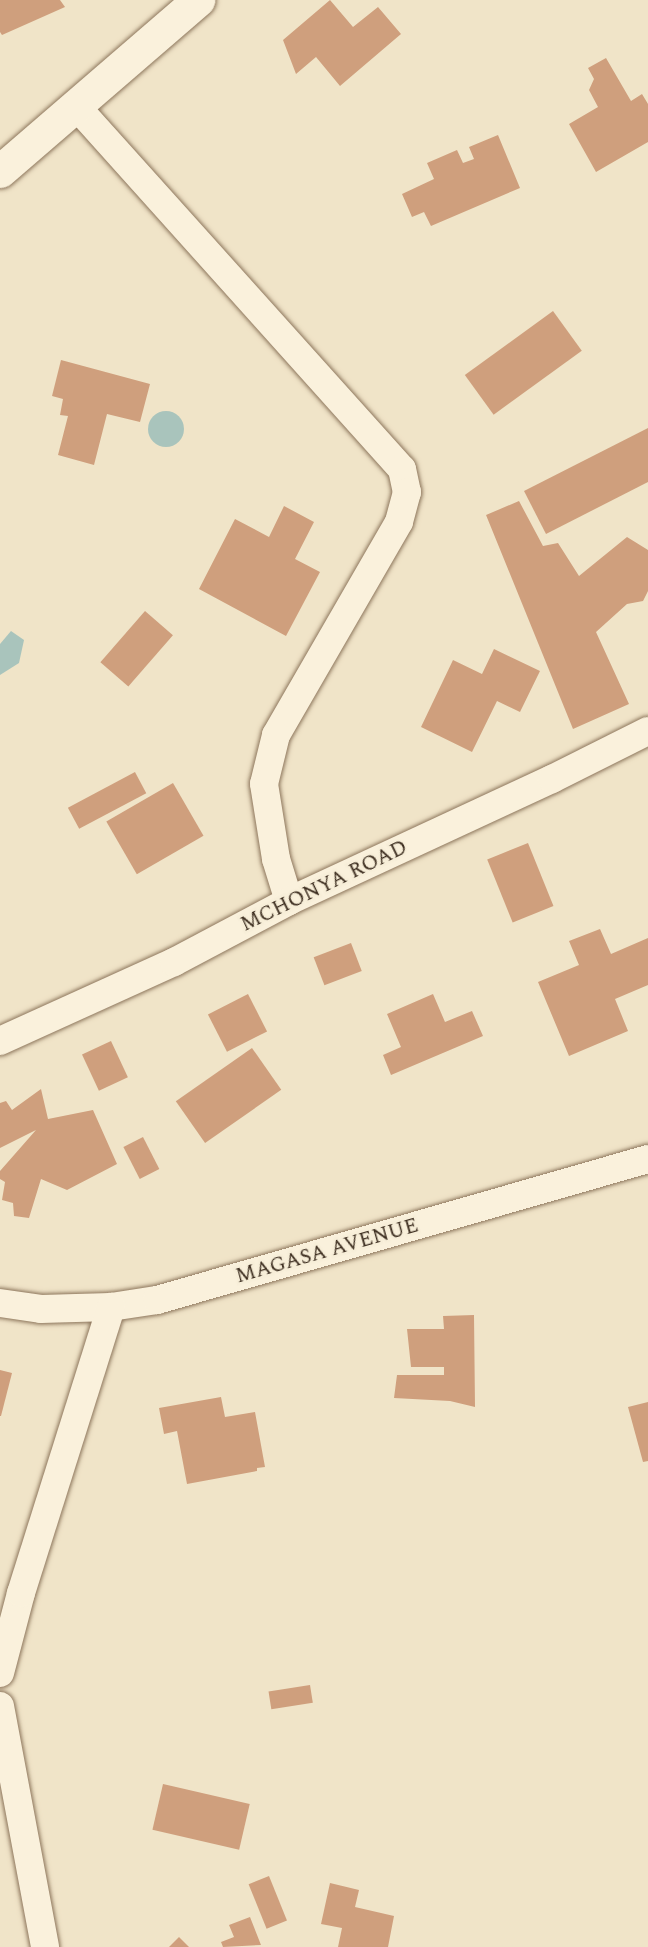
<!DOCTYPE html>
<html>
<head>
<meta charset="utf-8">
<style>
	body { margin:0 }
	#map { position:relative; width:648px; height:1947px; overflow:hidden; background:#f0e4c8; font-family:Spectral,serif }
	div>[style] { position:absolute }
	[style*='--x'] { left:calc(var(--x)*1px); top:calc(var(--y)*1px); width:calc(var(--w)*1px); rotate:calc(var(--a)*1deg) }
	.water>* { inset:0; background:#a9c4bc }
	.round { border-radius:50% }
	.building>* { inset:0; background:#cf9f7d; transform-origin:0 0 }
	.roads { filter:drop-shadow(0 0 2px #8d765c) drop-shadow(0 0 2px #8d765c) }
	.minor>* { height:28px; margin:-14px; padding:0 14px; transform-origin:14px; border-radius:14px; background:#faf1dc }
	.tertiary>* { height:33px; margin:-16.5px; padding:0 16.5px; transform-origin:16.5px; border-radius:16.5px; background:#faf1dc }
	span { translate:-50% -50%; white-space:nowrap; text-align:center; line-height:1.15; -webkit-text-stroke:5px #f7eed8; paint-order:stroke }
	.street-label { font-size:21px; color:#3d2e20 }
</style>
</head>
<body>
<div id="map">
	<div class="water">
		<div class="round" style="left:148px;top:411px;width:36px;height:36px"></div>
		<div style="clip-path:polygon(11px 631px,24px 640px,19px 663px,0 675px,0 644px)"></div>
	</div>
	<div class="building">
		<div style="clip-path:polygon(0 0,60px 0,65px 7px,2px 35px,0 32px)"></div>
		<div style="clip-path:polygon(330px 0,353px 27px,378px 7px,401px 34px,340px 86px,316px 57px,296px 74px,283px 40px)"></div>
		<div style="clip-path:polygon(606px 58px,631px 101px,642px 94px,648px 104px,648px 142px,596px 172px,569px 124px,598px 107px,589px 90px,594px 79px,588px 68px)"></div>
		<div style="clip-path:polygon(498px 135px,520px 188px,431px 226px,424px 212px,412px 217px,402px 194px,434px 179px,427px 163px,457px 150px,463px 163px,474px 159px,469px 147px)"></div>
		<div style="left:553px;top:311px;width:49px;height:109px;rotate:54deg"></div>
		<div style="clip-path:polygon(61px 360px,150px 384px,140px 422px,107px 414px,94px 465px,58px 455px,68px 416px,60px 415px,63px 399px,52px 396px)"></div>
		<div style="clip-path:polygon(648px 428px,648px 482px,546px 534px,524px 491px)"></div>
		<div style="clip-path:polygon(519px 501px,543px 546px,558px 543px,579px 576px,627px 537px,648px 550px,648px 591px,643px 601px,627px 604px,596px 632px,629px 704px,573px 729px,486px 515px)"></div>
		<div style="clip-path:polygon(284px 506px,314px 522px,295px 559px,320px 572px,286px 636px,199px 589px,235px 519px,269px 537px)"></div>
		<div style="left:145px;top:611px;width:37px;height:68px;rotate:41deg"></div>
		<div style="clip-path:polygon(494px 649px,540px 671px,520px 712px,497px 701px,472px 752px,421px 727px,453px 660px,482px 674px)"></div>
		<div style="left:135px;top:772px;width:24px;height:76px;rotate:62deg"></div>
		<div style="left:173px;top:783px;width:61px;height:77px;rotate:60deg"></div>
		<div style="left:528px;top:843px;width:68px;height:44px;rotate:68deg"></div>
		<div style="clip-path:polygon(600px 929px,611px 954px,648px 938px,648px 985px,615px 999px,628px 1031px,569px 1056px,538px 982px,579px 965px,569px 941px)"></div>
		<div style="left:351px;top:943px;width:30px;height:40px;rotate:69deg"></div>
		<div style="left:248px;top:994px;width:42px;height:45px;rotate:63deg"></div>
		<div style="clip-path:polygon(433px 994px,445px 1022px,472px 1011px,483px 1036px,391px 1075px,383px 1055px,401px 1047px,387px 1014px)"></div>
		<div style="left:111px;top:1041px;width:40px;height:32px;rotate:65deg"></div>
		<div style="left:252px;top:1048px;width:51px;height:93px;rotate:55deg"></div>
		<div style="clip-path:polygon(41px 1089px,48px 1119px,93px 1110px,117px 1164px,67px 1190px,41px 1179px,29px 1218px,14px 1216px,13px 1203px,2px 1200px,5px 1182px,0 1179px,0 1171px,36px 1130px,0 1148px,0 1103px,6px 1101px,12px 1110px)"></div>
		<div style="left:143px;top:1137px;width:36px;height:22px;rotate:63deg"></div>
		<div style="clip-path:polygon(474px 1315px,475px 1407px,450px 1401px,394px 1398px,397px 1375px,444px 1375px,444px 1367px,411px 1367px,407px 1329px,444px 1329px,443px 1316px)"></div>
		<div style="clip-path:polygon(0 1370px,12px 1373px,1px 1416px,0 1416px)"></div>
		<div style="clip-path:polygon(221px 1397px,225px 1417px,255px 1412px,265px 1467px,257px 1468px,257px 1471px,187px 1484px,177px 1431px,164px 1434px,159px 1408px)"></div>
		<div style="clip-path:polygon(648px 1402px,648px 1461px,643px 1462px,628px 1407px)"></div>
		<div style="left:310px;top:1685px;width:18px;height:42px;rotate:81deg"></div>
		<div style="left:163px;top:1784px;width:89px;height:47px;rotate:13deg"></div>
		<div style="left:269px;top:1876px;width:48px;height:22px;rotate:68deg"></div>
		<div style="clip-path:polygon(330px 1883px,359px 1890px,355px 1907px,394px 1916px,388px 1947px,338px 1947px,342px 1928px,321px 1924px)"></div>
		<div style="clip-path:polygon(250px 1917px,261px 1945px,223px 1947px,221px 1942px,234px 1937px,229px 1925px)"></div>
		<div style="clip-path:polygon(179px 1937px,189px 1947px,169px 1947px)"></div>
	</div>
	<div class="roads">
		<div class="minor">
			<div style="--x:76;--y:106;--w:488;--a:48.1"></div>
			<div style="--x:402;--y:469;--w:24;--a:78"></div>
			<div style="--x:407;--y:492;--w:31;--a:105"></div>
			<div style="--x:399;--y:522;--w:246;--a:120"></div>
			<div style="--x:276;--y:735;--w:50;--a:103.8"></div>
			<div style="--x:264;--y:784;--w:76;--a:80.9"></div>
			<div style="--x:276;--y:859;--w:44;--a:72.8"></div>
			<div style="--x:0;--y:1041;--w:191;--a:-24.4"></div>
			<div style="--x:174;--y:962;--w:130;--a:-27.9"></div>
			<div style="--x:289;--y:901;--w:290;--a:-24.9"></div>
			<div style="--x:552;--y:779;--w:107;--a:-26.6"></div>
			<div style="--x:0;--y:1303;--w:41;--a:8.3"></div>
			<div style="--x:41;--y:1309;--w:70;--a:-1.6"></div>
			<div style="--x:111;--y:1307;--w:47;--a:-8.7"></div>
			<div style="--x:157;--y:1300;--w:511;--a:-16.02"></div>
			<div style="--x:0;--y:1673;--w:83;--a:-75.3"></div>
			<div style="--x:21;--y:1593;--w:300;--a:-72.5"></div>
			<div style="--x:0;--y:1706;--w:245;--a:79.4"></div>
		</div>
		<div class="tertiary">
			<div style="--x:0;--y:171;--w:262;--a:-40.8"></div>
		</div>
	</div>
	<div class="street-label">
		<span style="left:324px;top:886px;rotate:-26deg">MCHONYA ROAD</span>
		<span style="left:327px;top:1251px;rotate:-16deg">MAGASA AVENUE</span>
	</div>
</div>
</body>
</html>
